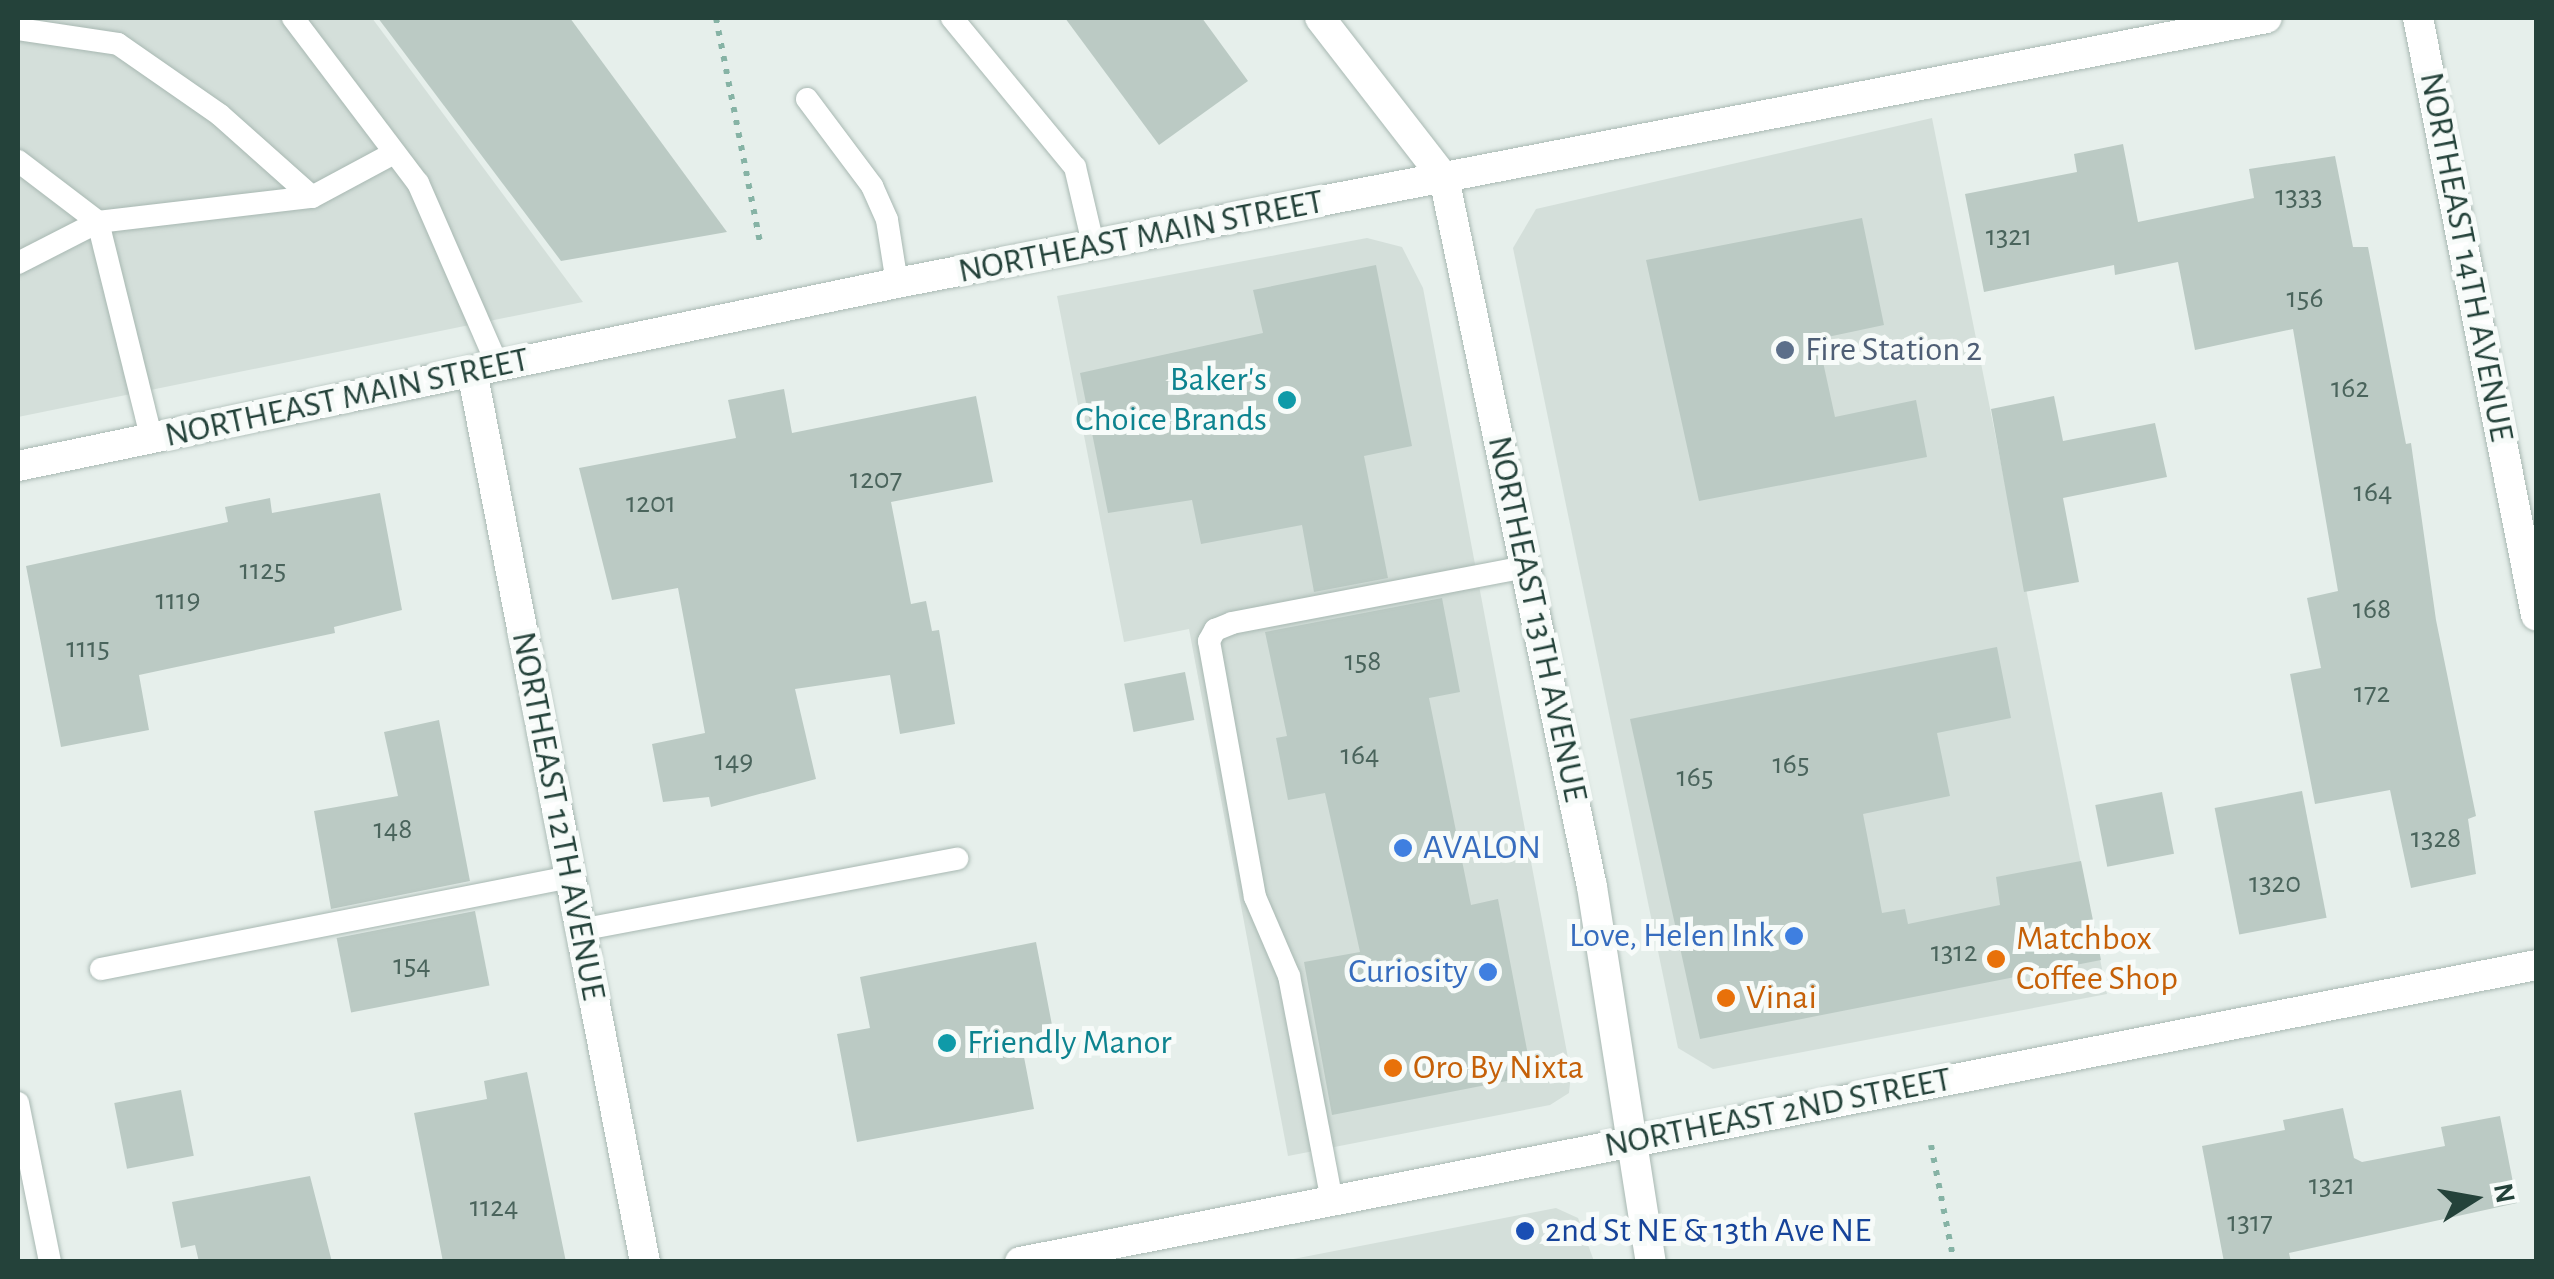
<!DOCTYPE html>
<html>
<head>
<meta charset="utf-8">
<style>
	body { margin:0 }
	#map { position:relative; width:2554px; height:1279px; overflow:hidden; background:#e6efeb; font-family:"Alegreya Sans",sans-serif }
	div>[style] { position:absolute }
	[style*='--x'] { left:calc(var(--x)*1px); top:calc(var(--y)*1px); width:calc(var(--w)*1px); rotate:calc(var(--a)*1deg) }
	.built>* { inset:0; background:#d4dfda }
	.building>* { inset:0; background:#bbcac4; transform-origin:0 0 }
	.path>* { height:6px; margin-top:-3px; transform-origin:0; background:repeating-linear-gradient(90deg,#86b3a5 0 5px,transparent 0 13px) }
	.roads { filter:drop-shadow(0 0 2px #a8b8b2) drop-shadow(0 0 2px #a8b8b2) }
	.service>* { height:22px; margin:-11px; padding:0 11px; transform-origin:11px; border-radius:11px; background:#fff }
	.minor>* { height:30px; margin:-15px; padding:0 15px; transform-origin:15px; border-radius:15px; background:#fff }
	.tertiary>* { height:30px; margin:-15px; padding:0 15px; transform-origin:15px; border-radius:15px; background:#fff }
	.dots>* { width:28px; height:28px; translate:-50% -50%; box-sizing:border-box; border:5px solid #f7fbf9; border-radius:50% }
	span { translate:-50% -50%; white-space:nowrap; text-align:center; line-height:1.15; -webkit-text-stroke:10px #f7fbf9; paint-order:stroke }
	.number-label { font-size:30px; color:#4a645c }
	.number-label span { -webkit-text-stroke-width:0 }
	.street-label { font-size:35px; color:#24423a }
	.service-label { font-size:35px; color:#4e5e75 }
	.left { translate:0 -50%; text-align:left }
	.culture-label { font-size:35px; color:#0d838f }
	.right { translate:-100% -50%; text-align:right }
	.shop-label { font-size:35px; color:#366cbe }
	.food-label { font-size:35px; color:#c56008 }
	.transit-label { font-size:35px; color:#164399 }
	.frame { position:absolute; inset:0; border:20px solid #24423a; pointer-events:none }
	.north { position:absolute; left:2424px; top:1149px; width:100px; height:100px; -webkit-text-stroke:8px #f7fbf9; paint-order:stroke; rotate:79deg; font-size:28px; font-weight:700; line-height:40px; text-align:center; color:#24423a }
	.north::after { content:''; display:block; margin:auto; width:35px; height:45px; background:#24423a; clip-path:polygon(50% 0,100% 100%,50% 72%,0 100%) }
</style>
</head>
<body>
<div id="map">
	<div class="built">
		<div style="clip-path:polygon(18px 18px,372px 18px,583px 302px,18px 417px)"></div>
		<div style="clip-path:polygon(1932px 118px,2107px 994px,1713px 1069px,1678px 1048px,1513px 248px,1536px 209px)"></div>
		<div style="clip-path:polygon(1367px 238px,1402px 247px,1423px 288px,1571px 1074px,1569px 1093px,1550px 1105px,1288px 1156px,1189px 629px,1124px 642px,1057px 296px)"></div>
		<div style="clip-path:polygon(1556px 1208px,1578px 1218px,1594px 1261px,1283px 1261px)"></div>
	</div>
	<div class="building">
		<div style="clip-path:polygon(378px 18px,570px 18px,727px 232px,561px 261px)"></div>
		<div style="clip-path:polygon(1065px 18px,1202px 18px,1248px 81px,1159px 145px)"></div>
		<div style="clip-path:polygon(2123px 144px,2138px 222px,2254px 198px,2249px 169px,2335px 156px,2353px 247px,2368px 247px,2406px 444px,2411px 443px,2436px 620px,2476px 816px,2468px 819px,2476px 874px,2411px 888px,2390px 790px,2315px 804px,2290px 674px,2321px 668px,2307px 598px,2338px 591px,2293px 329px,2195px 350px,2178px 262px,2115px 275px,2114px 265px,1984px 292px,1965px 194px,2077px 172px,2074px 154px)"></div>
		<div style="clip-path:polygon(1862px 218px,1884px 325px,1818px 339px,1835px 417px,1916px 400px,1927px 457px,1699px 501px,1646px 260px)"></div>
		<div style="clip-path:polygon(1376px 265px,1412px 446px,1364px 456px,1388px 578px,1314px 592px,1302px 525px,1201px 544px,1192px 500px,1108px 513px,1080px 373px,1263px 333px,1253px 290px)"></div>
		<div style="clip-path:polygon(784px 389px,792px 433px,976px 396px,993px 482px,891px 502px,911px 604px,926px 601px,932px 631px,939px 630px,955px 724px,900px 734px,890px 675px,795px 689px,816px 779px,711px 807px,709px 797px,663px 802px,652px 744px,705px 733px,678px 588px,612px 600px,579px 468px,736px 438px,728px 400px)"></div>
		<div style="clip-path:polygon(2054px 396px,2063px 441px,2155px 423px,2167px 477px,2063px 498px,2079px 582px,2024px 592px,1991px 409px)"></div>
		<div style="clip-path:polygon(380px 493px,402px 610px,334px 627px,335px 633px,139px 675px,149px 730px,61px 747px,26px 566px,228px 522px,225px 507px,270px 498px,272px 513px)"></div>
		<div style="clip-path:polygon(1442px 598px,1460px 692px,1429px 698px,1471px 905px,1498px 899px,1532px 1076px,1332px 1115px,1304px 962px,1360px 952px,1325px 793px,1288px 800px,1276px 738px,1287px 736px,1265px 632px)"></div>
		<div style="clip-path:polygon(1997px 647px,2011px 718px,1937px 733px,1950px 796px,1863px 814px,1882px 913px,1905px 909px,1908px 924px,2000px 905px,1996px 877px,2081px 861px,2101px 960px,1700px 1039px,1630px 719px)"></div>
		<div style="left:1185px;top:672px;width:49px;height:62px;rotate:79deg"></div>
		<div style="clip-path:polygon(439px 720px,470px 881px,331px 909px,314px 811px,398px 796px,384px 732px)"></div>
		<div style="left:2302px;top:791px;width:129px;height:89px;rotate:79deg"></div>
		<div style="left:2162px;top:792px;width:63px;height:68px;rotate:79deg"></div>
		<div style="left:475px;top:911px;width:76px;height:141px;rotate:79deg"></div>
		<div style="clip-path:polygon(1036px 942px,1057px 1051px,1024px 1057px,1034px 1109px,857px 1142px,837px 1034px,870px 1028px,860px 977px)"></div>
		<div style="clip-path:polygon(527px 1072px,566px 1262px,443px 1262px,414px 1113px,487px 1099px,484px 1081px)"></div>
		<div style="left:181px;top:1090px;width:67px;height:68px;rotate:79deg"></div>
		<div style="clip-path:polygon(2343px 1108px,2354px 1158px,2362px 1162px,2445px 1146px,2441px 1127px,2500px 1116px,2517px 1203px,2289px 1253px,2291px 1262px,2224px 1262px,2202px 1146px,2285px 1130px,2283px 1120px)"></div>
		<div style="clip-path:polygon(310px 1176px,332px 1262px,199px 1262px,195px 1245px,181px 1248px,172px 1202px)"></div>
	</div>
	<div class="path">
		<div style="--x:716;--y:18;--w:233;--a:78.9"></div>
		<div style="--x:1931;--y:1145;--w:119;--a:78.9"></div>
	</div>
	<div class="roads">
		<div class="service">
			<div style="--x:293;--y:18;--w:207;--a:52.9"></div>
			<div style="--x:418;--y:183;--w:200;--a:66.4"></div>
			<div style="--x:952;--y:18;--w:193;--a:50.5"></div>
			<div style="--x:1075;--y:167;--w:83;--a:76.8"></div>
			<div style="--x:18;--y:29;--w:101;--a:8.5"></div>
			<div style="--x:118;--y:44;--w:124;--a:34.8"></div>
			<div style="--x:220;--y:115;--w:123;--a:41.7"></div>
			<div style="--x:312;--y:197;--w:93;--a:-28.2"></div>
			<div style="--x:807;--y:99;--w:109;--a:53.2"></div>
			<div style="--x:872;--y:186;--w:37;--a:66"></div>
			<div style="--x:887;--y:220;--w:64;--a:81"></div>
			<div style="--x:18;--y:161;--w:101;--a:37.3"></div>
			<div style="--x:98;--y:222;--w:225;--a:76.1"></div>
			<div style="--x:18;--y:263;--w:90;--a:-27.1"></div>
			<div style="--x:98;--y:222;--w:215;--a:-6.7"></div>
			<div style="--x:580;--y:930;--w:384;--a:-10.7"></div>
			<div style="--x:101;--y:969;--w:478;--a:-11.1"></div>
			<div style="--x:18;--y:1103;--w:162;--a:78.6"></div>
			<div style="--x:1331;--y:1196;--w:224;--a:-100.8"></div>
			<div style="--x:1289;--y:976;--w:86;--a:-113.3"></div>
			<div style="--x:1255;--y:897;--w:260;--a:-100.2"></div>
			<div style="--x:1209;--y:641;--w:13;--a:-61"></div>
			<div style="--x:1215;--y:630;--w:18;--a:-22"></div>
			<div style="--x:1232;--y:623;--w:299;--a:-10.8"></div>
		</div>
		<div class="minor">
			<div style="--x:1320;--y:18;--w:202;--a:52.2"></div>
			<div style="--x:1444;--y:178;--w:724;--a:78.21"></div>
			<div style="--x:1592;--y:887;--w:380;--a:81.1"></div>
			<div style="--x:2418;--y:18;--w:609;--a:78.82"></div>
			<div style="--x:472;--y:371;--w:908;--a:79.01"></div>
			<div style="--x:18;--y:466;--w:898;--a:-11.76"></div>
			<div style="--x:897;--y:283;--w:1395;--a:-10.95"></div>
		</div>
		<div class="tertiary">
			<div style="--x:1020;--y:1262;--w:1545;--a:-11.08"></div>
		</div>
	</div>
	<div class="dots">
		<div style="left:1785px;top:350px;background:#5c6f8a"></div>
		<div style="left:1287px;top:400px;background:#0f9aa8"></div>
		<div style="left:1403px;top:848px;background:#3f7fe0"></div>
		<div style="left:1794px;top:936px;background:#3f7fe0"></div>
		<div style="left:1996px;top:959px;background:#e8710a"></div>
		<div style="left:1488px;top:972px;background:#3f7fe0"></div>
		<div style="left:1726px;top:998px;background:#e8710a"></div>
		<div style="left:947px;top:1043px;background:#0f9aa8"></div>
		<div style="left:1393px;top:1068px;background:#e8710a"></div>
		<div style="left:1525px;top:1231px;background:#1a4fb4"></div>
	</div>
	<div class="number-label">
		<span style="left:2299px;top:196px">1333</span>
		<span style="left:2009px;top:236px">1321</span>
		<span style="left:2305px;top:298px">156</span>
		<span style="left:2350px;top:388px">162</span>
		<span style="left:876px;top:479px">1207</span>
		<span style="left:2373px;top:492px">164</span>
		<span style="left:651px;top:503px">1201</span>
		<span style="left:263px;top:570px">1125</span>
		<span style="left:178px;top:600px">1119</span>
		<span style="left:2372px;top:609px">168</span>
		<span style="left:88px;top:648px">1115</span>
		<span style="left:1363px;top:661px">158</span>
		<span style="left:2372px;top:693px">172</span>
		<span style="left:1360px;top:755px">164</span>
		<span style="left:734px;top:761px">149</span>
		<span style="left:1791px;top:764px">165</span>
		<span style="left:1695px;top:777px">165</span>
		<span style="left:393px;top:829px">148</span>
		<span style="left:2436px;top:838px">1328</span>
		<span style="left:2275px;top:883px">1320</span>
		<span style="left:1954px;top:952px">1312</span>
		<span style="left:412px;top:965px">154</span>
		<span style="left:2332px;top:1185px">1321</span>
		<span style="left:494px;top:1207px">1124</span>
		<span style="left:2250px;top:1222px">1317</span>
	</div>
	<div class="street-label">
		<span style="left:1141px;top:237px;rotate:-11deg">NORTHEAST MAIN STREET</span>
		<span style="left:2466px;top:257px;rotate:79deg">NORTHEAST 14TH AVENUE</span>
		<span style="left:347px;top:398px;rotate:-12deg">NORTHEAST MAIN STREET</span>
		<span style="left:1537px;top:619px;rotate:78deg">NORTHEAST 13TH AVENUE</span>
		<span style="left:558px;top:816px;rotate:79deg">NORTHEAST 12TH AVENUE</span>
		<span style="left:1778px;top:1113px;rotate:-11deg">NORTHEAST 2ND STREET</span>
	</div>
	<div class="service-label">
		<span class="left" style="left:1805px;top:350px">Fire Station 2</span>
	</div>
	<div class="culture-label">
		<span class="right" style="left:1267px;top:400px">Baker's<br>Choice Brands</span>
		<span class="left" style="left:967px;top:1043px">Friendly Manor</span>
	</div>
	<div class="shop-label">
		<span class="left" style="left:1423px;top:848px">AVALON</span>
		<span class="right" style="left:1774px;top:936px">Love, Helen Ink</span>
		<span class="right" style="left:1468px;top:972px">Curiosity</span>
	</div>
	<div class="food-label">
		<span class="left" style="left:2016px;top:959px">Matchbox<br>Coffee Shop</span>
		<span class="left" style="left:1746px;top:998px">Vinai</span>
		<span class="left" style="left:1413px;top:1068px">Oro By Nixta</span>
	</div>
	<div class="transit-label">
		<span class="left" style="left:1545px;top:1231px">2nd St NE &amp; 13th Ave NE</span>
	</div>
	<div class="frame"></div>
	<div class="north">N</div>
</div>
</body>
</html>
